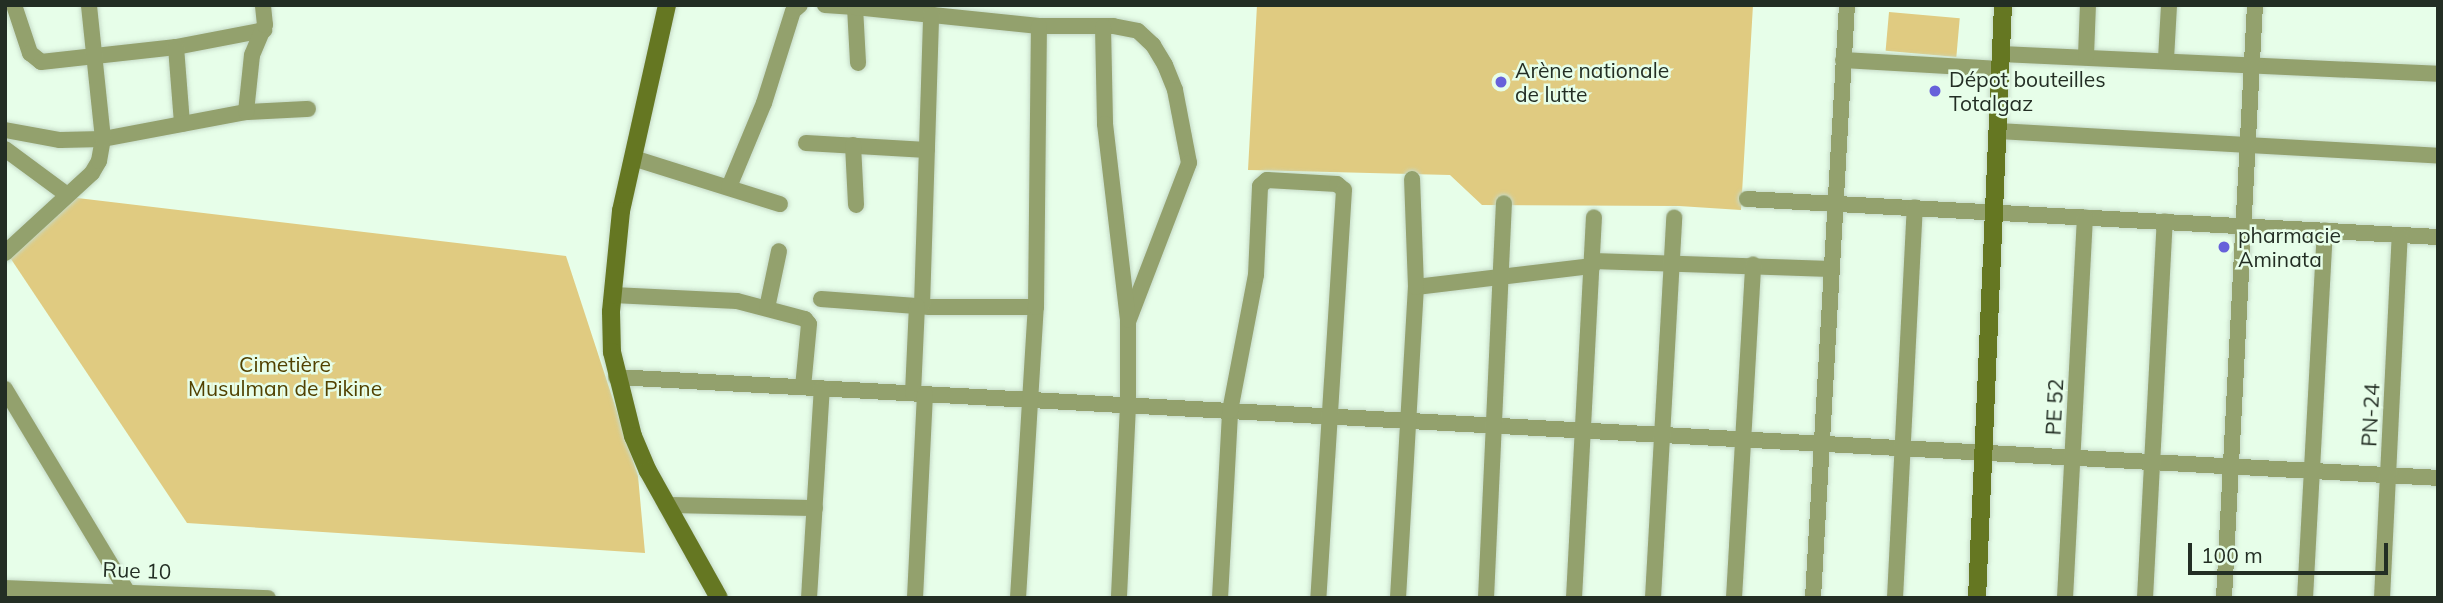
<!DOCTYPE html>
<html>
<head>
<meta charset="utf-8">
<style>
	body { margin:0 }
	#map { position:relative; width:2443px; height:603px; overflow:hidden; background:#e7fee9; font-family:Mulish,sans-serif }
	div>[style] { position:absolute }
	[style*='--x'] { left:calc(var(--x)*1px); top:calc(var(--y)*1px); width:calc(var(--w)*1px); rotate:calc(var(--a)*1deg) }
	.green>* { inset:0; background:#e0cb81; transform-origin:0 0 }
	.roads { filter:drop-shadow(0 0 2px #c4d9c6) drop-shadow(0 0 2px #c4d9c6) }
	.street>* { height:16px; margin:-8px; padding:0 8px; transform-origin:8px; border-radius:8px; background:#93a16d }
	.secondary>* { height:18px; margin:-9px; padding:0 9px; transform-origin:9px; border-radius:9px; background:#657722 }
	.dots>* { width:19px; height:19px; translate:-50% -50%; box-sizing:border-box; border:4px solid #e7fee9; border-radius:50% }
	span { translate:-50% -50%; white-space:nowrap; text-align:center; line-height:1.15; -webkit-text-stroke:5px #e7fee9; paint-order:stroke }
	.poi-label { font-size:21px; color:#232e24 }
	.left { translate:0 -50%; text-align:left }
	.park-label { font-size:21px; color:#514100 }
	.street-label { font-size:21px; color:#232e24 }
	.frame { position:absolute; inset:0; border:7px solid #232e24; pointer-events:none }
	.scale { position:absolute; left:2188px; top:543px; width:200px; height:32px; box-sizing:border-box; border:4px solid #232e24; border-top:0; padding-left:9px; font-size:21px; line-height:24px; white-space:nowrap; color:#232e24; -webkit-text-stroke:5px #e7fee9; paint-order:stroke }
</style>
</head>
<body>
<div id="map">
	<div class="green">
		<div style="clip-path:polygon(1257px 5px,1753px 5px,1741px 210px,1679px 206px,1482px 205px,1450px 175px,1248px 170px)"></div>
		<div style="left:1889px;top:12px;width:71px;height:39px;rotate:5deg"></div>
		<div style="clip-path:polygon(69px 197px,566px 256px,638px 476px,645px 553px,187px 523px,7px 253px)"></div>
	</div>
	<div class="roads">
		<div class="street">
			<div style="--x:14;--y:5;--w:51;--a:71.6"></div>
			<div style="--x:30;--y:53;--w:14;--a:39"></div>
			<div style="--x:41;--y:62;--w:136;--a:-6.3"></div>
			<div style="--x:176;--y:47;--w:90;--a:-10.9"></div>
			<div style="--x:825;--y:5;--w:30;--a:4"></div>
			<div style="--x:855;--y:7;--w:56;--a:86.9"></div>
			<div style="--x:855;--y:7;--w:185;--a:5.9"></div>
			<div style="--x:1039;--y:26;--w:74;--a:0"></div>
			<div style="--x:1113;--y:26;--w:25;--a:11"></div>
			<div style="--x:1138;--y:31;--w:21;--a:43"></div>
			<div style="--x:1153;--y:45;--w:23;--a:59"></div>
			<div style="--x:1165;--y:65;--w:27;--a:68"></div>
			<div style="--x:1175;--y:90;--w:74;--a:79.1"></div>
			<div style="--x:1189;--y:163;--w:170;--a:111"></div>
			<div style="--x:1128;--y:322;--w:83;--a:90"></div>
			<div style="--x:1128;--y:405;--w:193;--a:92.7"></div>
			<div style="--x:1103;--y:27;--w:97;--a:88.8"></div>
			<div style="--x:1105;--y:124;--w:197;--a:83.3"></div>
			<div style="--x:176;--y:47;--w:77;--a:85.5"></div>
			<div style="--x:2001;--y:54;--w:437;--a:2.6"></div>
			<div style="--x:2086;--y:56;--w:51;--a:-87.8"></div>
			<div style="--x:2166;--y:59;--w:54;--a:-86.8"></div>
			<div style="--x:1843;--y:60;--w:157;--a:3.3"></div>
			<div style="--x:246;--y:112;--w:62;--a:-2.8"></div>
			<div style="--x:5;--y:130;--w:56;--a:10.3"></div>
			<div style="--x:60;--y:140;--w:43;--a:-1.3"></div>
			<div style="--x:103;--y:139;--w:146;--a:-10.7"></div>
			<div style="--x:246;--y:112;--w:57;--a:-84"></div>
			<div style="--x:252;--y:55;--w:33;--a:-67"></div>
			<div style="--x:265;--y:25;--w:20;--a:-96"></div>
			<div style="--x:1997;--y:131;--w:442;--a:3.2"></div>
			<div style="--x:806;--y:143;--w:121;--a:3.3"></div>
			<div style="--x:853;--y:145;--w:60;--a:87.1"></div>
			<div style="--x:5;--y:149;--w:76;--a:36.4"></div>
			<div style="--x:633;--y:158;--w:154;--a:17.4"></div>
			<div style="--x:729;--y:187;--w:91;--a:-67.4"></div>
			<div style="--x:764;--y:103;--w:96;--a:-72.5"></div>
			<div style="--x:793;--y:11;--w:9;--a:-41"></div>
			<div style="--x:1747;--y:199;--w:692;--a:3.15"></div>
			<div style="--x:5;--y:253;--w:118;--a:-42.6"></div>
			<div style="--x:92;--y:173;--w:14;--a:-60"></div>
			<div style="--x:99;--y:161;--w:22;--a:-80"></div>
			<div style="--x:103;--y:139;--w:135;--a:-96"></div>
			<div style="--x:1593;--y:261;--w:238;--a:1.9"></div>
			<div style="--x:1416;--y:287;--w:178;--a:-6.8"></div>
			<div style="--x:613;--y:295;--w:124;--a:2.8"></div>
			<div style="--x:737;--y:301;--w:70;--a:14.8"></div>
			<div style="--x:805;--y:319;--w:6;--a:51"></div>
			<div style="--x:809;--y:324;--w:63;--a:95.4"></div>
			<div style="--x:821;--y:299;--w:109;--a:4.2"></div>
			<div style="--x:930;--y:307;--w:106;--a:0"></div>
			<div style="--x:922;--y:306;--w:292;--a:-88.2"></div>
			<div style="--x:767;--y:308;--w:58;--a:-78.1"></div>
			<div style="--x:616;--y:377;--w:1825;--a:3.17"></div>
			<div style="--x:5;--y:389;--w:242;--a:58.9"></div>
			<div style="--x:913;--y:393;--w:87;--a:-87.4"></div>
			<div style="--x:666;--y:505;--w:149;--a:1.2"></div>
			<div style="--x:5;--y:588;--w:263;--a:2.2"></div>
			<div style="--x:809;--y:598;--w:210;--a:-86.5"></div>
			<div style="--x:915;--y:598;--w:204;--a:-87.2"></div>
			<div style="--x:1018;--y:598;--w:292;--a:-86.5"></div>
			<div style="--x:1036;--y:307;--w:281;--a:-89.4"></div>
			<div style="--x:1220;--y:598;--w:187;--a:-86.9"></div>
			<div style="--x:1230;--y:411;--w:138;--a:-79.2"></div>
			<div style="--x:1256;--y:275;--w:89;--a:-87.4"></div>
			<div style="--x:1260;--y:186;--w:9;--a:-41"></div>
			<div style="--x:1267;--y:180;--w:70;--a:3.3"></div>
			<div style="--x:1337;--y:184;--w:9;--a:41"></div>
			<div style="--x:1344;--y:190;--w:409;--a:93.6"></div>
			<div style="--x:1398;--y:598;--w:312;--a:-86.7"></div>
			<div style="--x:1416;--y:287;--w:108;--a:-92.1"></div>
			<div style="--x:1486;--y:598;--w:395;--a:-87.4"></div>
			<div style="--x:1574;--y:598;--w:381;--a:-87"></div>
			<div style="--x:1653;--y:598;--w:381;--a:-86.8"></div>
			<div style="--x:1734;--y:598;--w:334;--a:-86.7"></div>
			<div style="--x:1813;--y:598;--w:594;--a:-86.72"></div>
			<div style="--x:1895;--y:598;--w:391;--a:-87.1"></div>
			<div style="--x:2065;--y:598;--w:381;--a:-87"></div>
			<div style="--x:2145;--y:598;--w:377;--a:-87"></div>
			<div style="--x:2224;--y:598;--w:594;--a:-87.01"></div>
			<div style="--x:2305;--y:598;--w:368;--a:-86.9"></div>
			<div style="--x:2382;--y:598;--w:363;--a:-87.2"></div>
		</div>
		<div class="secondary">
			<div style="--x:667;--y:5;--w:211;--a:102.6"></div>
			<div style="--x:621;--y:211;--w:101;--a:95.7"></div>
			<div style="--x:611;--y:312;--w:40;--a:88.6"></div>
			<div style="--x:612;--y:352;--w:87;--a:76"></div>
			<div style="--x:633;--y:436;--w:38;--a:67"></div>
			<div style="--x:648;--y:471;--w:145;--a:60.8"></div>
			<div style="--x:1977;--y:598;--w:594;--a:-87.49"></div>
		</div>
	</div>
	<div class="dots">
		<div style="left:1501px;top:82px;background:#6761da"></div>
		<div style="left:1935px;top:91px;background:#6761da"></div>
		<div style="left:2224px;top:247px;background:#6761da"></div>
	</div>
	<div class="poi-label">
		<span class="left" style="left:1515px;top:82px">Arène nationale<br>de lutte</span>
		<span class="left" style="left:1949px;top:91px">Dépot bouteilles<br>Totalgaz</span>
		<span class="left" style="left:2238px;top:247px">pharmacie<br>Aminata</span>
	</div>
	<div class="park-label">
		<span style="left:285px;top:376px">Cimetière<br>Musulman de Pikine</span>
	</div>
	<div class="street-label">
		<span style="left:2054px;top:407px;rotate:-87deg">PE 52</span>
		<span style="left:2370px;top:415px;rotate:-87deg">PN-24</span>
		<span style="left:137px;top:570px;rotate:2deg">Rue 10</span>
	</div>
	<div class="frame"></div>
	<div class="scale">100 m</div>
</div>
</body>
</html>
